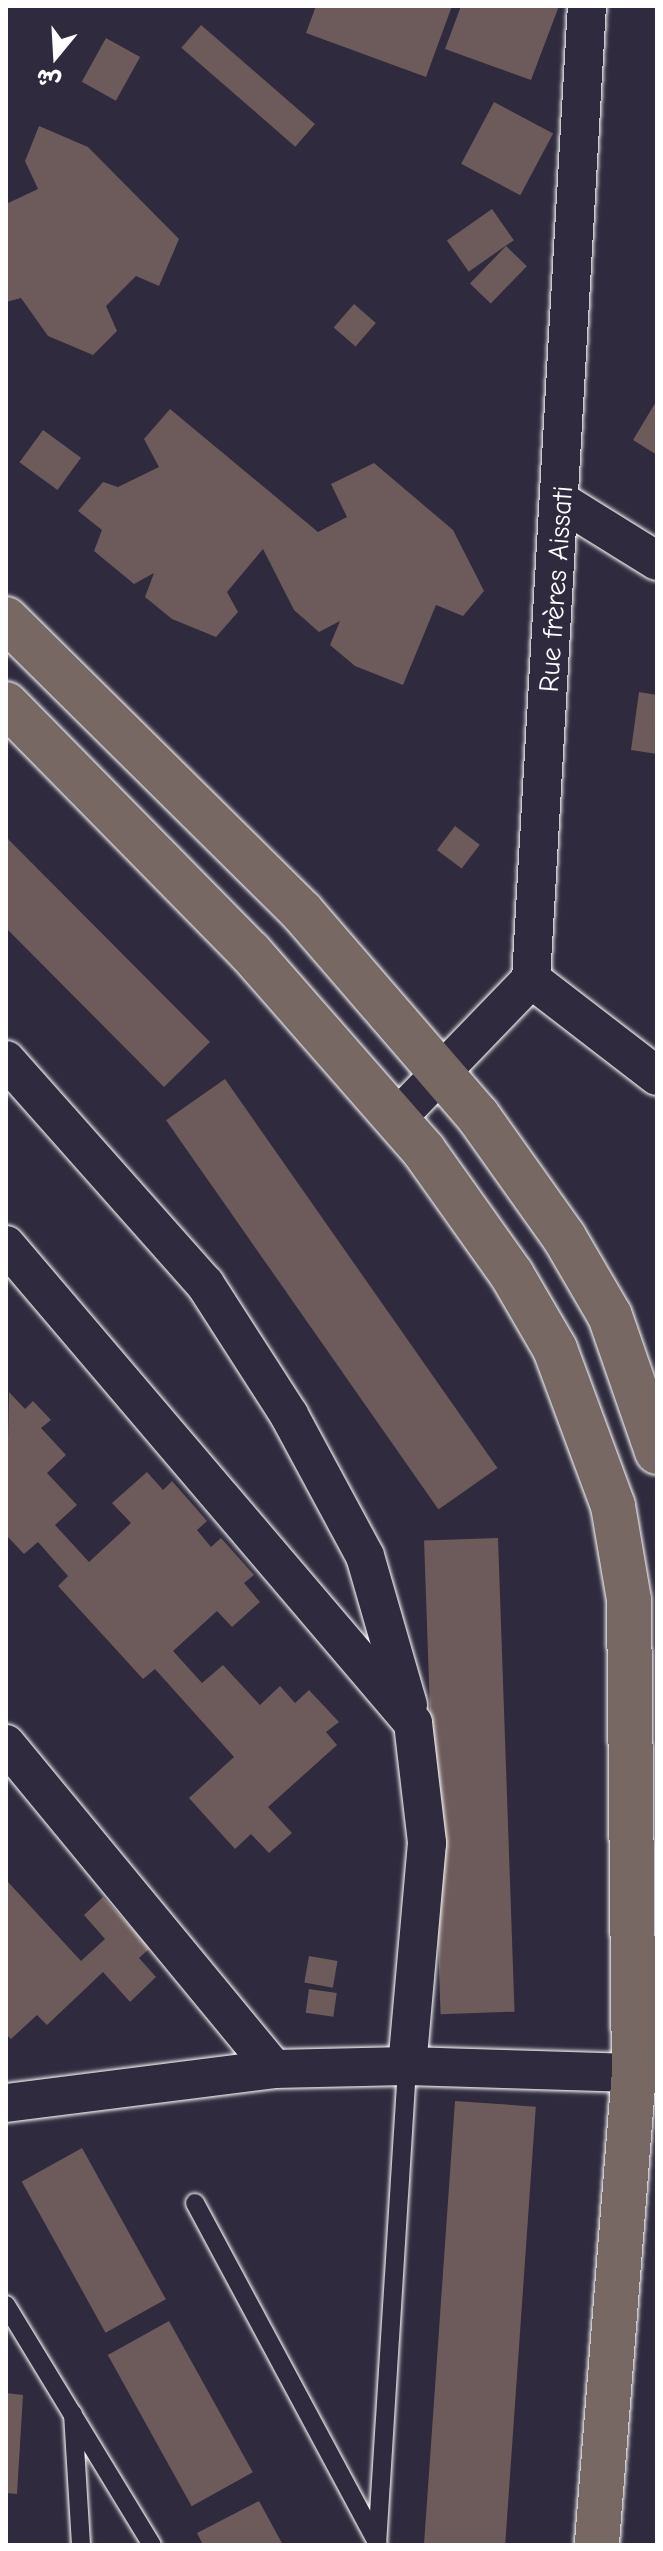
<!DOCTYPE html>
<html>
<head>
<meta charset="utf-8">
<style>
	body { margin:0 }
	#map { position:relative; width:663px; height:2551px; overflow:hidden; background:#2f2a3d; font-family:"Comic Neue","Playpen Sans Arabic",sans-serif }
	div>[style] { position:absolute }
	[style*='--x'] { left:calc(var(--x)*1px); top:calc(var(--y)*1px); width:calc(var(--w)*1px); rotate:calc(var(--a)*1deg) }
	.building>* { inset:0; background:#6d5a5a; transform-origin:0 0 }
	.roads { filter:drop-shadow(0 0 2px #fff) drop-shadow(0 0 2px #fff) }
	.service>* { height:18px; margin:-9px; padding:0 9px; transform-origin:9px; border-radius:9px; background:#2f2a3d }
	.minor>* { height:38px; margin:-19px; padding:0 19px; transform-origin:19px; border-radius:19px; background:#2f2a3d }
	.primary>* { height:44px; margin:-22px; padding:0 22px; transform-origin:22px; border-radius:22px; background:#776864 }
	span { translate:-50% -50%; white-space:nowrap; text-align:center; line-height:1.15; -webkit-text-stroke:8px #2f2a3d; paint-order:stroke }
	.street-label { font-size:28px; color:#fff }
	.frame { position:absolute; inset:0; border:8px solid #fff; pointer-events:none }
	.north { position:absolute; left:16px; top:16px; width:80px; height:80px; -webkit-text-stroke:6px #2f2a3d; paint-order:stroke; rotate:198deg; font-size:22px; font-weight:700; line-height:32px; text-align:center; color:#fff }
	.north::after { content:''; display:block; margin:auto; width:28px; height:36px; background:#fff; clip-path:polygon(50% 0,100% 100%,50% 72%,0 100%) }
</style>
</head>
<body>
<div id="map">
	<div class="building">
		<div style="clip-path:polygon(316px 6px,452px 6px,426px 77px,306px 33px)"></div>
		<div style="clip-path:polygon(461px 6px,559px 6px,531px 80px,445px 49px)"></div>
		<div style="left:201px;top:25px;width:151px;height:30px;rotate:41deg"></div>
		<div style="left:106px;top:38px;width:39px;height:50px;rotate:29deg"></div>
		<div style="left:494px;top:102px;width:67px;height:70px;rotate:28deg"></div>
		<div style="clip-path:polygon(39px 126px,88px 147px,179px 239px,159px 286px,136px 276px,106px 306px,117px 331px,93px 355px,48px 336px,21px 298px,6px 302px,6px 204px,38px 189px,25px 161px)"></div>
		<div style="left:492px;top:209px;width:38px;height:55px;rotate:55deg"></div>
		<div style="left:506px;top:246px;width:29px;height:52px;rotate:44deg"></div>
		<div style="left:354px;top:304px;width:29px;height:31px;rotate:41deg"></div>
		<div style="clip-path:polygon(657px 400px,657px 455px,633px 440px)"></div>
		<div style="clip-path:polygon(170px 409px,318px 532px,347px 517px,331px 484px,374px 463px,453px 530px,484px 591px,463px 616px,436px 605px,403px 685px,355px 666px,330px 645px,340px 621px,319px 632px,294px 610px,263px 549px,227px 592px,238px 612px,216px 637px,172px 619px,145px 597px,154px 573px,134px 584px,94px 551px,102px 530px,78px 511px,103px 482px,118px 487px,159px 467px,144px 439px)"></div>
		<div style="left:43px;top:430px;width:47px;height:40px;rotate:36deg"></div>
		<div style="clip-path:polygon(639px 692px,657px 695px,657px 754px,631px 750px)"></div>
		<div style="left:455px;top:826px;width:31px;height:30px;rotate:37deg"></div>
		<div style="clip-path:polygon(6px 837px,210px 1042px,164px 1087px,6px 928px)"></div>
		<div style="left:225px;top:1079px;width:475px;height:72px;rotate:55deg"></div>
		<div style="clip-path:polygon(9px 1392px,25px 1409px,33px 1401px,51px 1420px,41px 1428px,66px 1455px,47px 1473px,77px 1505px,55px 1525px,89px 1562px,131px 1523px,112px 1503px,147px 1472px,163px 1490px,172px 1481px,207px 1521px,197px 1530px,211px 1547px,221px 1538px,254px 1575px,244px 1583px,260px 1602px,232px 1627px,217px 1611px,173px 1651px,202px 1683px,223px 1665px,260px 1705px,280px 1686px,295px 1703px,309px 1690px,339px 1722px,326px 1732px,337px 1745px,268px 1807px,292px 1833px,269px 1853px,251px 1834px,235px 1849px,189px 1798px,234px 1757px,155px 1669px,143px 1679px,58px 1586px,68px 1576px,38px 1542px,24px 1554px,6px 1535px)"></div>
		<div style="left:498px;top:1538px;width:474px;height:74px;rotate:88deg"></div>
		<div style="clip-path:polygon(8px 1882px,81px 1961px,105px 1939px,84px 1915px,103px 1897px,150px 1948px,139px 1958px,156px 1977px,130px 2002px,103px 1972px,47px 2025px,37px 2015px,11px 2039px,6px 2034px)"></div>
		<div style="left:309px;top:1956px;width:29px;height:27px;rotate:10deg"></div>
		<div style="left:309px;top:1989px;width:28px;height:24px;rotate:8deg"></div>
		<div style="left:455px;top:2101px;width:81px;height:445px;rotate:4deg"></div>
		<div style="left:82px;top:2148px;width:173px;height:69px;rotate:61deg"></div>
		<div style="left:169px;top:2321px;width:173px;height:70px;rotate:61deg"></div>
		<div style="clip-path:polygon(6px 2393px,23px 2395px,17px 2494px,6px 2493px)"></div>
		<div style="clip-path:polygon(259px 2501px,283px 2545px,203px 2545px,197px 2533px)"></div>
	</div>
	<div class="roads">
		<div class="service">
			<div style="--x:195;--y:2203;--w:386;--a:61.8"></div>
			<div style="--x:6;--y:2305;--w:281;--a:58.7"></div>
			<div style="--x:73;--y:2414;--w:131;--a:86.5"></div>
			<div style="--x:377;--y:2545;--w:480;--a:-86.4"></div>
		</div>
		<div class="minor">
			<div style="--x:562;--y:502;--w:112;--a:31.8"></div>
			<div style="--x:531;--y:979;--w:159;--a:37.6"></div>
			<div style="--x:6;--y:1060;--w:300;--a:48.4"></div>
			<div style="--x:205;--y:1284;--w:156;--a:57.3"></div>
			<div style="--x:289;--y:1415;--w:160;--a:61.7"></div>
			<div style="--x:365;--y:1556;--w:155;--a:73.9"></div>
			<div style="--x:397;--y:1118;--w:193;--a:-46"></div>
			<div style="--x:531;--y:979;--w:975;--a:-86.71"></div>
			<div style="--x:6;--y:1245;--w:628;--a:49.59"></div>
			<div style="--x:413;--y:1723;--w:121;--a:83.3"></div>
			<div style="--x:427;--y:1843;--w:224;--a:95.1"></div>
			<div style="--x:6;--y:1744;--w:421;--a:50.5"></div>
			<div style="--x:6;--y:2103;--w:270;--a:-7.2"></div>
			<div style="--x:274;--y:2069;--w:133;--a:-1.3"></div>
			<div style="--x:407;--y:2066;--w:250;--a:1.8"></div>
		</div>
		<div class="primary">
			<div style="--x:6;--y:619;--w:416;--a:44.7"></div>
			<div style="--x:302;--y:912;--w:269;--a:49.2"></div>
			<div style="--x:478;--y:1116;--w:148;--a:54.6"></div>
			<div style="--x:564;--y:1237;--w:91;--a:59.8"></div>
			<div style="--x:610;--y:1316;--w:144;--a:70.9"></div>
			<div style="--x:6;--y:704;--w:348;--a:45.5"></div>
			<div style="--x:250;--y:952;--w:264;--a:48.8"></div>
			<div style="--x:424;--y:1151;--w:152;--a:54.6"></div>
			<div style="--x:512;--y:1275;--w:86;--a:59.8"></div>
			<div style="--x:555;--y:1349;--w:167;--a:69.7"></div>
			<div style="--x:613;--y:1506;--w:95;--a:80.3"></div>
			<div style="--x:629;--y:1600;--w:472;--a:89.4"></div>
			<div style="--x:634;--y:2072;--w:474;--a:94.5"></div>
		</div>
	</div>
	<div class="street-label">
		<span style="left:556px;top:589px;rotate:-86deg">Rue frères Aissati</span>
	</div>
	<div class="frame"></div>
	<div class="north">ش</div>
</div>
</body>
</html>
